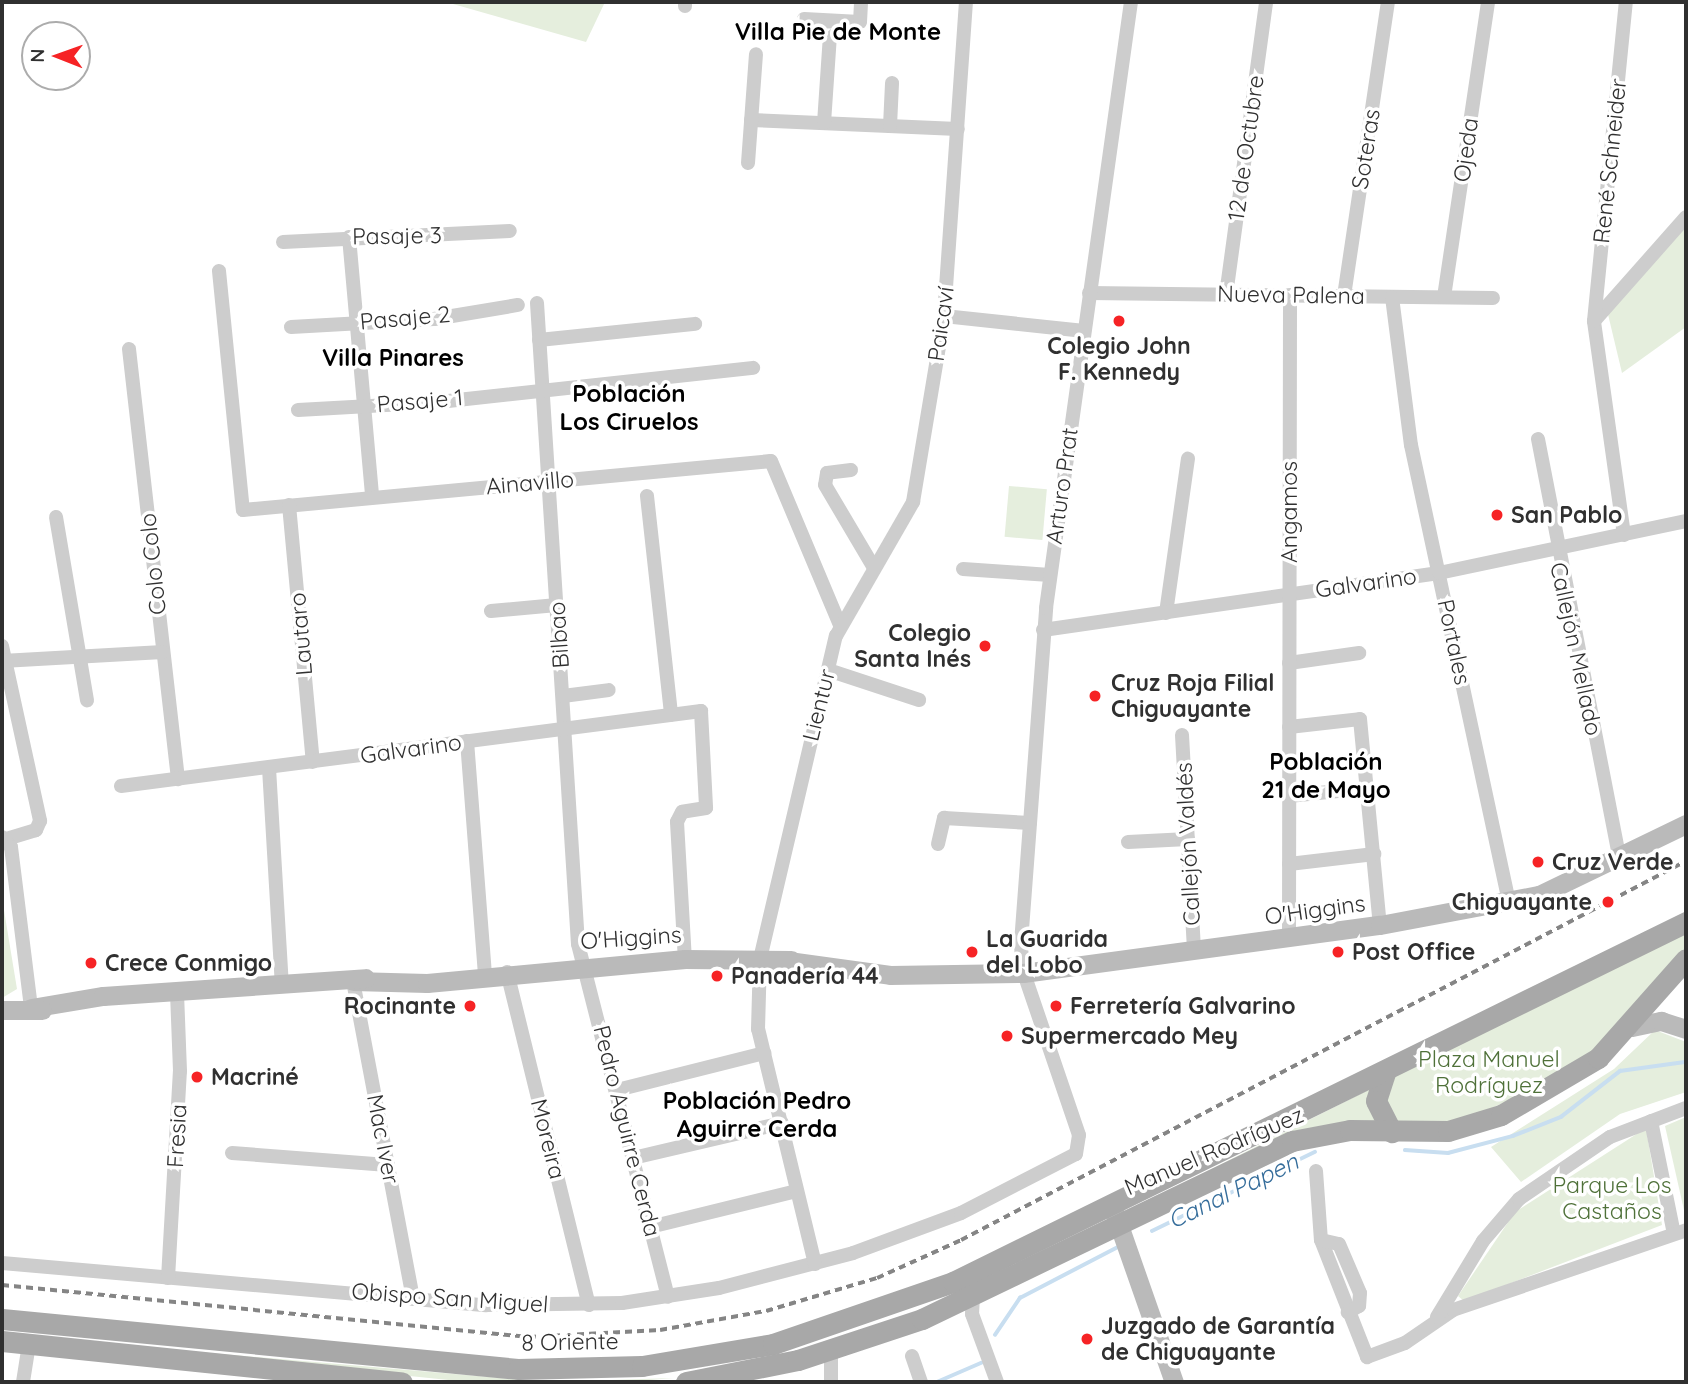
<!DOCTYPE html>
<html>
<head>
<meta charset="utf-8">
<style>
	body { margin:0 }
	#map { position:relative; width:1688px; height:1384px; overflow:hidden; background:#fff; font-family:Quicksand,sans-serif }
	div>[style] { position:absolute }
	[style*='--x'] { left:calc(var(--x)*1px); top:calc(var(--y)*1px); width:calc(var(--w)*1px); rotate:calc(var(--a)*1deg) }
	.green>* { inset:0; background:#e5eedd; transform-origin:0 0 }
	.stream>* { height:3.5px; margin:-1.75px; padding:0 1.75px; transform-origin:1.75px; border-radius:1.75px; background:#c8def0 }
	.street>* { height:14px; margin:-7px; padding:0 7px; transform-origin:7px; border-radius:7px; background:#cdcdcd }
	.secondary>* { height:19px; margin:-9.5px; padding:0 9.5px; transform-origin:9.5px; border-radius:9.5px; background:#bababa }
	.primary>* { height:21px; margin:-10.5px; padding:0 10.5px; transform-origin:10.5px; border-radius:10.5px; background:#a8a8a8 }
	.rail>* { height:3.5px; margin-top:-1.75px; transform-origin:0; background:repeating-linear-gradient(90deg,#858585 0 7px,transparent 0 12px) }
	.dots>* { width:19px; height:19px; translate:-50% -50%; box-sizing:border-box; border:4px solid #fff; border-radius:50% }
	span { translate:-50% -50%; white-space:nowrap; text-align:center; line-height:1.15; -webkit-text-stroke:7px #fff; paint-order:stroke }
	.street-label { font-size:23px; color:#303030 }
	.poi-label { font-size:23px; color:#303030; font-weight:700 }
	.left { translate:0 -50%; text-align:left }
	.right { translate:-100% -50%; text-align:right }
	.park-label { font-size:23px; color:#4f7139 }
	.neighbourhood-label { font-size:24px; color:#000; font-weight:700 }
	.water-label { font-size:24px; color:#356d9b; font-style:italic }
	.frame { position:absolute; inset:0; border:4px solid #303030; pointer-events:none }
	.north { position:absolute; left:21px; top:21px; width:70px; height:70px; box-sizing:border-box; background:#fff; border:2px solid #acacac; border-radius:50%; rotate:271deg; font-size:19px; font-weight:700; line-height:28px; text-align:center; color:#303030 }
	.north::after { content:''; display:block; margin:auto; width:24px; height:32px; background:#f62325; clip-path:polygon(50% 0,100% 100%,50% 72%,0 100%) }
</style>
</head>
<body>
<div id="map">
	<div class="green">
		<div style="clip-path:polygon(446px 2px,605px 2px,586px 42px)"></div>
		<div style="clip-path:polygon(1686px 216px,1686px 327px,1622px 373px,1606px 306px)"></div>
		<div style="left:1009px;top:486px;width:38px;height:51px;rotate:5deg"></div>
		<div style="clip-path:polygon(2px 898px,17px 989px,2px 998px)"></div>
		<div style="clip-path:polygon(1686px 930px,1686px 948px,1670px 969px,1614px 1034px,1558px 1078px,1459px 1123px,1371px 1124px,1142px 1204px)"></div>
		<div style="clip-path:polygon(1655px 1030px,1686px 1042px,1686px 1092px,1620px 1114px,1521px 1182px,1491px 1147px,1614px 1069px)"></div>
		<div style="clip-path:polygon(1686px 1117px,1686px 1219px,1665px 1126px)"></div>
		<div style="clip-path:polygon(1646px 1128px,1662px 1225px,1464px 1301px,1458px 1296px,1515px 1212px)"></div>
		<div style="clip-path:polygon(48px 1339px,548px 1382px,674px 1378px,624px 1382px,468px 1382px)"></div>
	</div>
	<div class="stream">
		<div style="--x:1405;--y:1150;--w:43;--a:4"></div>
		<div style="--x:1448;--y:1153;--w:67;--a:-14.7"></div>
		<div style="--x:1513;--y:1136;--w:52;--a:-21.6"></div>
		<div style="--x:1561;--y:1117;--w:75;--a:-37.9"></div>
		<div style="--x:1620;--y:1071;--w:67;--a:-7.8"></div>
		<div style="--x:1152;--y:1231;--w:181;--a:-25.9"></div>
		<div style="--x:995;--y:1335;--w:45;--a:-56"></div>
		<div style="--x:1020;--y:1298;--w:110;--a:-27.5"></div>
		<div style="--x:937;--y:1382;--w:48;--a:-23.4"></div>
	</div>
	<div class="street">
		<div style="--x:685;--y:6;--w:4;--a:-90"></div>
		<div style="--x:804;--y:19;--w:56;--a:3.1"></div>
		<div style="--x:860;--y:22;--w:20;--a:-87"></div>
		<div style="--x:751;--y:120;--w:207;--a:2.5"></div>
		<div style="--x:824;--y:123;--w:102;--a:-86.1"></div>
		<div style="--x:890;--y:126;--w:43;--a:-87.3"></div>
		<div style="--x:748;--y:163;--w:109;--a:-85.8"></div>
		<div style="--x:349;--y:237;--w:261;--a:84.9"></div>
		<div style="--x:283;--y:242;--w:227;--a:-2.8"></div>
		<div style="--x:219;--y:271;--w:240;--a:84.3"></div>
		<div style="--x:243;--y:510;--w:530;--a:-5.3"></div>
		<div style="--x:771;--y:461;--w:178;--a:67.2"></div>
		<div style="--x:1089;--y:293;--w:404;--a:0.7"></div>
		<div style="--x:1226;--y:295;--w:296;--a:-82.2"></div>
		<div style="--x:1344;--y:296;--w:297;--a:-81.5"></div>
		<div style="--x:1392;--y:297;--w:149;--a:82.7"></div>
		<div style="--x:1411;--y:445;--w:468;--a:77.9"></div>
		<div style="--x:1444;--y:297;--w:298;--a:-81.5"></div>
		<div style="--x:537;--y:303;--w:642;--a:86.34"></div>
		<div style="--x:578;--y:944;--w:364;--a:75.7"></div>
		<div style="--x:944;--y:316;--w:141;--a:6.1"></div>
		<div style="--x:1594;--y:321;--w:139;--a:-48.5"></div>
		<div style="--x:291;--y:327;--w:143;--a:-3.2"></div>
		<div style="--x:434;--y:319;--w:85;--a:-9.5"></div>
		<div style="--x:539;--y:340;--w:157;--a:-5.9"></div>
		<div style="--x:129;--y:349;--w:433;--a:83.5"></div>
		<div style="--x:298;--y:410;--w:141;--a:-3.2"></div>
		<div style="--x:439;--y:402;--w:316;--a:-6.2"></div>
		<div style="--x:1538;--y:439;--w:428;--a:79"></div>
		<div style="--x:851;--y:470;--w:24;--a:173"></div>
		<div style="--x:827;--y:473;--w:12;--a:99"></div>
		<div style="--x:825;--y:485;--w:96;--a:59.4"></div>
		<div style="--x:647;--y:496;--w:220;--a:83.7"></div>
		<div style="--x:289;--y:505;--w:258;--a:84.7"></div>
		<div style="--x:56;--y:517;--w:186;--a:80.4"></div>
		<div style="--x:1624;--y:535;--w:216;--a:-98"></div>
		<div style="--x:1594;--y:321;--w:321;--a:-84.3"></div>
		<div style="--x:963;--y:569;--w:87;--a:3.9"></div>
		<div style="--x:491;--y:611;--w:66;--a:-5.2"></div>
		<div style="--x:1166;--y:613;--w:156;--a:-81.9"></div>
		<div style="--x:1043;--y:630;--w:400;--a:-8.2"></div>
		<div style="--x:1439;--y:573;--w:252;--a:-11.9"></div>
		<div style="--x:2;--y:646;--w:179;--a:77.7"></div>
		<div style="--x:40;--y:821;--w:10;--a:114"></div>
		<div style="--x:36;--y:830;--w:31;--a:163"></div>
		<div style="--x:2;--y:661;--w:161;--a:-3.2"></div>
		<div style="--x:1289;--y:663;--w:71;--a:-8.1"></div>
		<div style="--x:828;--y:670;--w:96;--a:18.2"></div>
		<div style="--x:563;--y:696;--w:46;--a:-7.4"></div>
		<div style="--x:1289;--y:727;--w:71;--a:-6.4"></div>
		<div style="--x:1360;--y:719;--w:207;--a:84.5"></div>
		<div style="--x:1182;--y:735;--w:217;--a:86.8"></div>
		<div style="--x:467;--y:741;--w:233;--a:85.6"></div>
		<div style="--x:269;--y:768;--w:218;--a:86.6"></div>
		<div style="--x:121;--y:786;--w:585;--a:-7.37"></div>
		<div style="--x:701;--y:711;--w:97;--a:87"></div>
		<div style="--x:706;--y:808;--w:24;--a:171"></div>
		<div style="--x:682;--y:812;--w:11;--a:117"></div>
		<div style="--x:677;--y:822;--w:137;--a:86.7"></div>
		<div style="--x:1289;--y:796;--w:79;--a:-5.8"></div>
		<div style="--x:2;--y:837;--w:13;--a:48"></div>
		<div style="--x:11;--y:847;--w:162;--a:82.9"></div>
		<div style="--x:1128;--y:842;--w:60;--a:-2.9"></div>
		<div style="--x:938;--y:844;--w:27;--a:-77"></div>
		<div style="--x:944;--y:818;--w:86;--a:3.3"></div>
		<div style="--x:1289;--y:864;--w:86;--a:-6.7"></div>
		<div style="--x:1289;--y:938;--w:643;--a:-89.91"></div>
		<div style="--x:507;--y:972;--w:343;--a:76.2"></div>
		<div style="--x:353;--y:981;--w:323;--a:79.3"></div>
		<div style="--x:617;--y:1090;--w:152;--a:-14.1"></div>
		<div style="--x:1651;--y:1121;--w:115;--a:78.5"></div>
		<div style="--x:232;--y:1153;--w:156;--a:4.4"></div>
		<div style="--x:633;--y:1158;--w:153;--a:-13.2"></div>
		<div style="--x:1316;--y:1171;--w:69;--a:85.9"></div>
		<div style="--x:1321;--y:1240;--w:126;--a:68.5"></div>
		<div style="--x:1367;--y:1357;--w:40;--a:-20.2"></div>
		<div style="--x:1405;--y:1343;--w:58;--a:-34.5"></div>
		<div style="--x:1453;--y:1310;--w:246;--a:-18.9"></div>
		<div style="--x:650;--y:1227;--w:151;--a:-13.8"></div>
		<div style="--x:1321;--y:1240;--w:18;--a:13"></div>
		<div style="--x:1339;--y:1244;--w:53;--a:66.8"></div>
		<div style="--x:1360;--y:1293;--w:13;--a:94"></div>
		<div style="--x:1359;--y:1306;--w:13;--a:151"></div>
		<div style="--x:2;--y:1263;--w:486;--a:5"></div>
		<div style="--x:486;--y:1305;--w:136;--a:-0.8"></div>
		<div style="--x:622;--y:1303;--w:98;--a:-8.8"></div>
		<div style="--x:719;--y:1288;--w:138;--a:-14.6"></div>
		<div style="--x:853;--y:1253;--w:115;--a:-20.3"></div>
		<div style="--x:961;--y:1213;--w:129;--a:-27.2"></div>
		<div style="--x:1076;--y:1154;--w:19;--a:-81"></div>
		<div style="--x:1079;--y:1135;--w:176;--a:-108.8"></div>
		<div style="--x:1022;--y:968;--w:25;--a:-92"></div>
		<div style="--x:1021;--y:943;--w:336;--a:-85.7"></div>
		<div style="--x:1046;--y:608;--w:612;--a:-82.02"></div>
		<div style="--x:815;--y:1264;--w:242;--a:-103.6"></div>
		<div style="--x:758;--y:1029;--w:70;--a:-88.4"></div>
		<div style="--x:760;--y:959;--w:332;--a:-76.8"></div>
		<div style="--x:836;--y:636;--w:155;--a:-60.1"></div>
		<div style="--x:913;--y:502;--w:189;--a:-80.5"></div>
		<div style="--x:944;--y:316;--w:315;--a:-86"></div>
		<div style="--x:168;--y:1278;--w:207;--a:-86.7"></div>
		<div style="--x:180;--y:1071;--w:77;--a:-92.2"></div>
		<div style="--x:973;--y:1296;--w:18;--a:93"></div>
		<div style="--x:972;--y:1314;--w:72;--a:69.8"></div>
		<div style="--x:1437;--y:1317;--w:89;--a:-58.8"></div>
		<div style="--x:1483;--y:1241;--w:55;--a:-49.4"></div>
		<div style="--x:1519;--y:1199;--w:110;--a:-34.3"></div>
		<div style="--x:1610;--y:1137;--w:81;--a:-20.9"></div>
		<div style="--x:912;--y:1356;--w:28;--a:71"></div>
		<div style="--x:23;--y:1382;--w:38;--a:-81"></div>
		<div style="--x:831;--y:1382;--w:31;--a:-90"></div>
	</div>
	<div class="secondary">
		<div style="--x:781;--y:960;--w:110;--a:7.8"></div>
		<div style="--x:890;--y:975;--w:133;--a:-0.9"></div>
		<div style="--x:1023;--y:973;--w:360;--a:-7.7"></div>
		<div style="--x:1380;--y:925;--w:162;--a:-10.7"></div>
		<div style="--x:1539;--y:895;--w:163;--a:-25.8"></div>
		<div style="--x:353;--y:981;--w:74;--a:1.5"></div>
		<div style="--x:427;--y:983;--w:259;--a:-5.3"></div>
		<div style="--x:685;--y:959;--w:106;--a:0.5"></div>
		<div style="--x:31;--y:1008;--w:73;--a:-9.5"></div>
		<div style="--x:103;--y:996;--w:263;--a:-3.9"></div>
		<div style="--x:2;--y:1010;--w:40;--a:0"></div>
		<div style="--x:1632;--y:1027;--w:30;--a:-12"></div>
		<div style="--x:1661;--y:1021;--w:26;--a:18"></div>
		<div style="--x:1114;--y:1211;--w:181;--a:70.7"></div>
	</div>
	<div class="primary">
		<div style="--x:1385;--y:1073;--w:29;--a:108"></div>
		<div style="--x:1376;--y:1101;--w:35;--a:63"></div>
		<div style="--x:2;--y:1319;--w:518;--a:5.53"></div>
		<div style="--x:518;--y:1369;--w:124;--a:-1.4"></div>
		<div style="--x:642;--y:1366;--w:133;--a:-9.5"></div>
		<div style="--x:773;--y:1344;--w:190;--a:-19"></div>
		<div style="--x:953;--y:1282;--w:817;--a:-26.16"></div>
		<div style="--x:2;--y:1341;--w:402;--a:5.9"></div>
		<div style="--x:686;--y:1382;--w:114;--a:-11.1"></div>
		<div style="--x:798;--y:1360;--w:131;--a:-18.3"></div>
		<div style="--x:922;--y:1319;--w:411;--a:-25.7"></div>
		<div style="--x:1292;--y:1141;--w:59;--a:-10.7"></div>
		<div style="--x:1350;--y:1130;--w:98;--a:0.6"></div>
		<div style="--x:1448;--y:1131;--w:55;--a:-16.8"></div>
		<div style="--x:1501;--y:1115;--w:113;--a:-30.4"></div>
		<div style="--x:1598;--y:1058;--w:132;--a:-48.4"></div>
	</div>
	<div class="rail">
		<div style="--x:2;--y:1285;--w:530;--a:5.64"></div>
		<div style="--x:529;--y:1337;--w:131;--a:-3.1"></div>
		<div style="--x:660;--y:1330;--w:108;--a:-10.2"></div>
		<div style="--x:766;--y:1311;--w:116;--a:-16.6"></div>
		<div style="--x:877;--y:1278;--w:92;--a:-24.3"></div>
		<div style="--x:961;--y:1240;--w:818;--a:-27.6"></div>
	</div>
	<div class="dots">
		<div style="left:1119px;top:321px;background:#f62325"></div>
		<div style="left:1497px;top:515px;background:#f62325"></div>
		<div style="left:985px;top:646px;background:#f62325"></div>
		<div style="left:1095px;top:696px;background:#f62325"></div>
		<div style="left:1538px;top:862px;background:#f62325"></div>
		<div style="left:1608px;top:902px;background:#f62325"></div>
		<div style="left:972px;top:952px;background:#f62325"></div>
		<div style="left:1338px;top:952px;background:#f62325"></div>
		<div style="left:91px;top:963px;background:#f62325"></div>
		<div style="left:717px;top:976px;background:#f62325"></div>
		<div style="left:470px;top:1006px;background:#f62325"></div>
		<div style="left:1056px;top:1006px;background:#f62325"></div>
		<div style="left:1007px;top:1036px;background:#f62325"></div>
		<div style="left:197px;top:1077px;background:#f62325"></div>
		<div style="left:1087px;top:1339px;background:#f62325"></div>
	</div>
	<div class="street-label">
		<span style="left:1246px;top:148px;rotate:-82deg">12 de Octubre</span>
		<span style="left:1366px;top:149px;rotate:-81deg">Soteras</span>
		<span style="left:1466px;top:150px;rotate:-82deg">Ojeda</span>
		<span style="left:1610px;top:161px;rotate:-84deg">René Schneider</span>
		<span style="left:397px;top:236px;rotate:-1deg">Pasaje 3</span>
		<span style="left:1291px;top:295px;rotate:1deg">Nueva Palena</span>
		<span style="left:405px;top:318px;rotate:-5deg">Pasaje 2</span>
		<span style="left:941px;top:324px;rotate:-82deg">Paicaví</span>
		<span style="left:420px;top:401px;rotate:-5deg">Pasaje 1</span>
		<span style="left:530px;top:483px;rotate:-5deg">Ainavillo</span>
		<span style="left:1062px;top:486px;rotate:-82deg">Arturo Prat</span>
		<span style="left:1289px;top:512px;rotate:-90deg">Angamos</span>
		<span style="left:153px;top:564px;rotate:-96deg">Colo Colo</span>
		<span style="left:1366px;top:583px;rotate:-8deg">Galvarino</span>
		<span style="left:301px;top:634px;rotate:-95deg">Lautaro</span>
		<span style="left:559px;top:635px;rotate:-94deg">Bilbao</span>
		<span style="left:1454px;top:642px;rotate:78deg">Portales</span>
		<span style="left:1576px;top:649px;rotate:78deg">Callejón Mellado</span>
		<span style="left:819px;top:705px;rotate:-76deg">Lientur</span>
		<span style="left:411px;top:749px;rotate:-8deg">Galvarino</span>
		<span style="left:1188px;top:844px;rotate:-93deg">Callejón Valdés</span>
		<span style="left:1315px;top:910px;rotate:-8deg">O'Higgins</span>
		<span style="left:631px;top:938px;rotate:-4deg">O'Higgins</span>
		<span style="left:627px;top:1131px;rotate:76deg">Pedro Aguirre Cerda</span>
		<span style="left:177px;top:1136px;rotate:-87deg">Fresia</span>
		<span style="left:383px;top:1139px;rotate:79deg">Mac Iver</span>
		<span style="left:548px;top:1139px;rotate:76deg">Moreira</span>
		<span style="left:1214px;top:1151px;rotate:-23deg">Manuel Rodríguez</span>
		<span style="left:450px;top:1298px;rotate:4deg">Obispo San Miguel</span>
		<span style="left:570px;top:1342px;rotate:-1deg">8 Oriente</span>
	</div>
	<div class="poi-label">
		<span style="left:1119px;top:359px">Colegio John<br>F. Kennedy</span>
		<span class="left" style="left:1511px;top:515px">San Pablo</span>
		<span class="right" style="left:971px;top:646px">Colegio<br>Santa Inés</span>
		<span class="left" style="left:1111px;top:696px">Cruz Roja Filial<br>Chiguayante</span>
		<span class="left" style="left:1552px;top:862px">Cruz Verde</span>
		<span class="right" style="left:1592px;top:902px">Chiguayante</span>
		<span class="left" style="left:986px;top:952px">La Guarida<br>del Lobo</span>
		<span class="left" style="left:1352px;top:952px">Post Office</span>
		<span class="left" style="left:105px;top:963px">Crece Conmigo</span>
		<span class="left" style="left:731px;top:976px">Panadería 44</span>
		<span class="right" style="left:456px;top:1006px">Rocinante</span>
		<span class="left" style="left:1070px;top:1006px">Ferretería Galvarino</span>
		<span class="left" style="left:1021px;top:1036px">Supermercado Mey</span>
		<span class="left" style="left:211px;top:1077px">Macriné</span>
		<span class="left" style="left:1101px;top:1339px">Juzgado de Garantía<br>de Chiguayante</span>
	</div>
	<div class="park-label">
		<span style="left:1489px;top:1072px">Plaza Manuel<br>Rodríguez</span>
		<span style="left:1612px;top:1198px">Parque Los<br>Castaños</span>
	</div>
	<div class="neighbourhood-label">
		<span style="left:838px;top:32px">Villa Pie de Monte</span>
		<span style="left:393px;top:358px">Villa Pinares</span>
		<span style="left:629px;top:408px">Población<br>Los Ciruelos</span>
		<span style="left:1326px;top:776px">Población<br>21 de Mayo</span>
		<span style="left:757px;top:1115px">Población Pedro<br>Aguirre Cerda</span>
	</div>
	<div class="water-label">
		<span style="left:1233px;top:1191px;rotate:-26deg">Canal Papen</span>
	</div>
	<div class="frame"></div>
	<div class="north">N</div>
</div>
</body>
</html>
